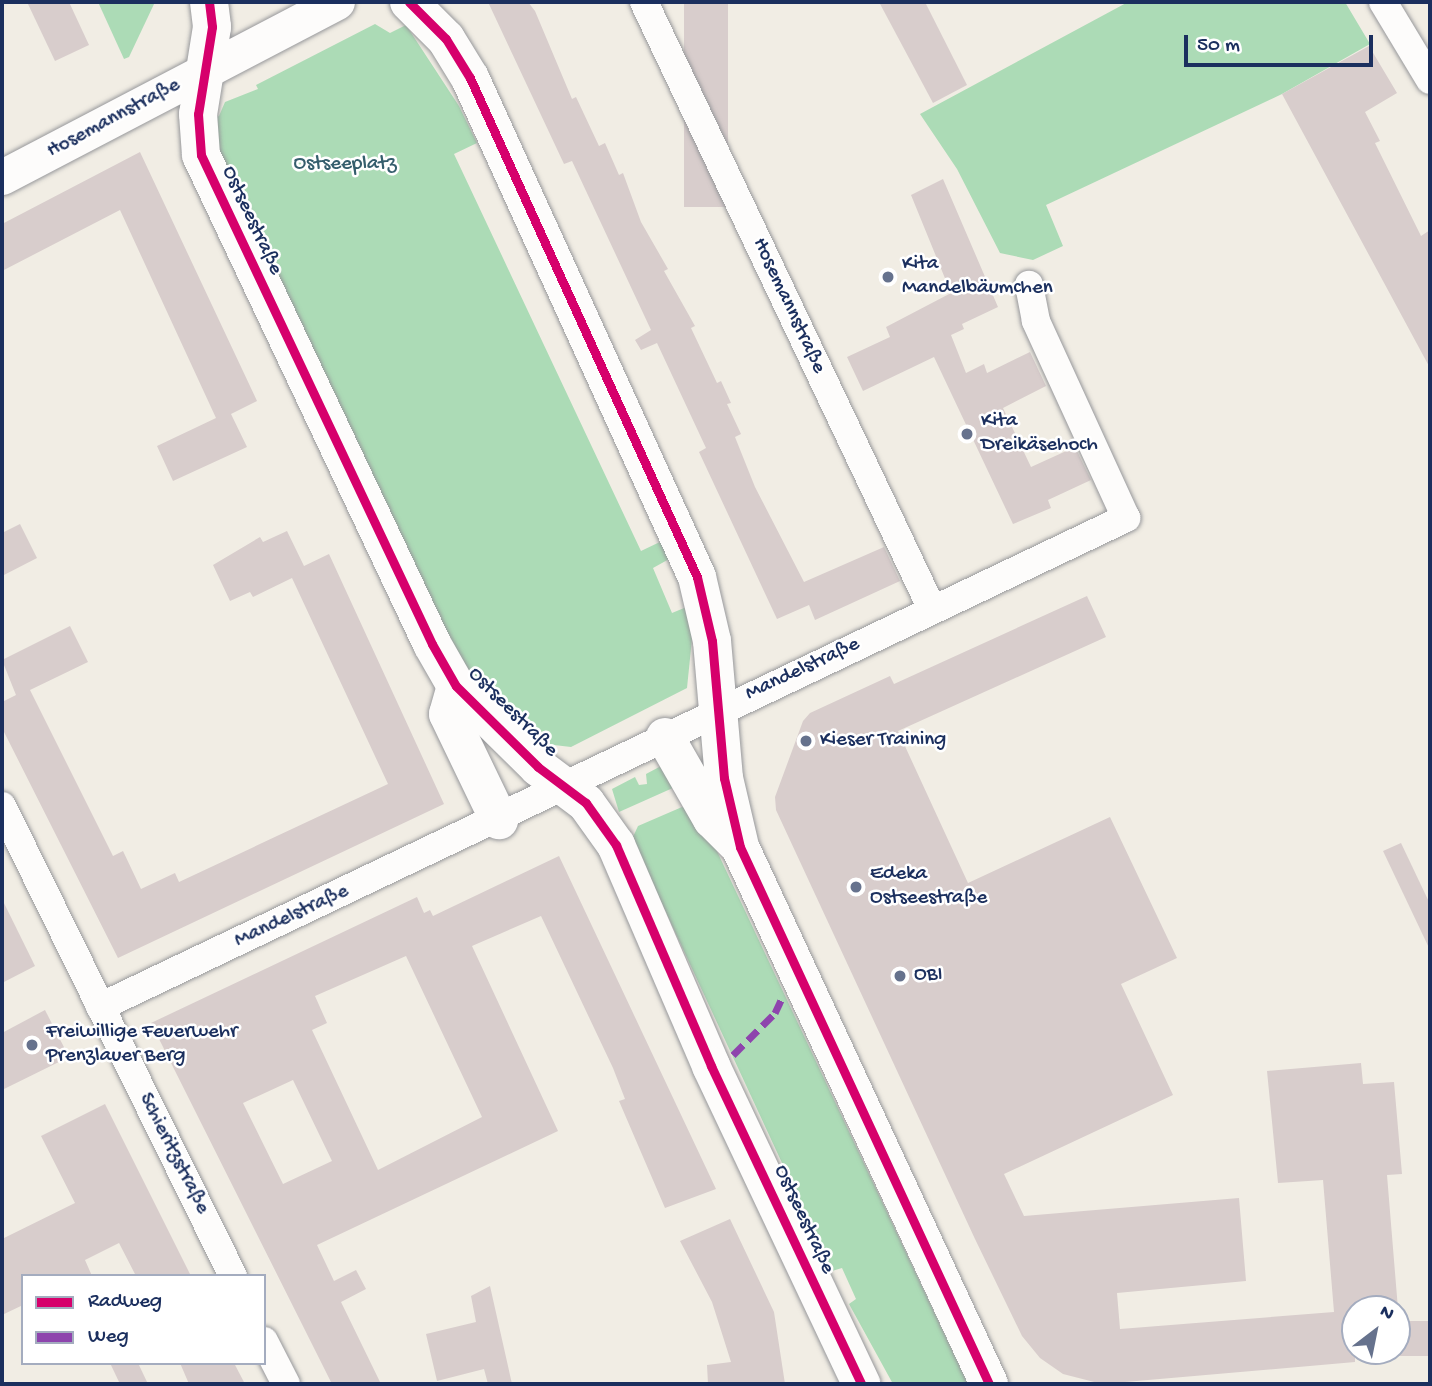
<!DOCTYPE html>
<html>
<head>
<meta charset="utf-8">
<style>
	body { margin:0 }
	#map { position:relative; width:1432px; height:1386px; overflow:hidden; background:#f1ede4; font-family:"Gochi Hand",sans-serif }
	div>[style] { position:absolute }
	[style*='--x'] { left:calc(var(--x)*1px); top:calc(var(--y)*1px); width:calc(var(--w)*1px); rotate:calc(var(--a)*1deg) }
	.green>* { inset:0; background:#acdbb6 }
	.building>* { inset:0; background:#d8cdcc; transform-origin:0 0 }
	.roads { filter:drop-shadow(0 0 2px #97989b) drop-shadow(0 0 2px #97989b) }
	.minor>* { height:28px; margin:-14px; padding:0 14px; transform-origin:14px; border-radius:14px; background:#fdfcfb }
	.tertiary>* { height:35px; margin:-17.5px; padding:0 17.5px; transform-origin:17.5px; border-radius:17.5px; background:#fdfcfb }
	.primary>* { height:38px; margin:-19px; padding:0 19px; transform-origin:19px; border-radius:19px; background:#fdfcfb }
	.quiet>* { height:7px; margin-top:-3.5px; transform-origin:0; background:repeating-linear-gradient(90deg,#8e44ad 0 14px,transparent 0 21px) }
	.cycleway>* { height:9px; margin:-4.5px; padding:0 4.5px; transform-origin:4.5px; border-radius:4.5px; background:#d6006c }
	.dots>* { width:19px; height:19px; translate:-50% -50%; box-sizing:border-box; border:4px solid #fff; border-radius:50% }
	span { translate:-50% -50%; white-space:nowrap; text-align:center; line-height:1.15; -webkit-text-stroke:5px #fff; paint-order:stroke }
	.street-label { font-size:21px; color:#1b2f5e }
	.park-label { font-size:21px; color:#355e6d }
	.poi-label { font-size:21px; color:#1b2f5e }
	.left { translate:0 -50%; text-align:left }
	.frame { position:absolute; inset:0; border:4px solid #1b2f5e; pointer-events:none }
	.legend { position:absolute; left:21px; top:1274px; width:245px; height:91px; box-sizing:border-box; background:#fff; border:2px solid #a4acbf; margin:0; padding:9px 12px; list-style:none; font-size:21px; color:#1b2f5e }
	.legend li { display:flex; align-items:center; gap:14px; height:35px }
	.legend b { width:35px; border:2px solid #a4acbf }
	.north { position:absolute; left:1341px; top:1295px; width:70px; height:70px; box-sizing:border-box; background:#fff; border:2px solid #a4acbf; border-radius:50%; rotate:32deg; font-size:19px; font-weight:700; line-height:28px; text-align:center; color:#1b2f5e }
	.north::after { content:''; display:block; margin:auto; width:24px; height:32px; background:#66728d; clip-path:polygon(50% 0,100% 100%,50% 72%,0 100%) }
	.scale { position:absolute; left:1184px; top:35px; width:189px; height:32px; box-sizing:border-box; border:4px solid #1b2f5e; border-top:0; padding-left:9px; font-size:21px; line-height:24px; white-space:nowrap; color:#1b2f5e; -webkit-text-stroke:5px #fff; paint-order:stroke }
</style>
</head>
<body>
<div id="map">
	<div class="green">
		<div style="clip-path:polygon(98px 2px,155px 2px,129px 57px,124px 59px)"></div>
		<div style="clip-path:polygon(1128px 2px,1345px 2px,1370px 44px,1282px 94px,1046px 205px,1063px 246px,1033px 260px,1000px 253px,957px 169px,920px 114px)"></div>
		<div style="clip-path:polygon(375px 24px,390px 33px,406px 25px,459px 106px,477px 143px,454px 154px,641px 551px,664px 540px,671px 558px,653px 568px,672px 613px,689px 606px,693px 629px,687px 688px,571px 747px,554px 745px,548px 749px,540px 745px,462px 670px,226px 174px,211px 119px,219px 116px,225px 102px,258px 89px,256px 85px)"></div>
		<div style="clip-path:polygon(663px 765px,684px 783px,619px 812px,612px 789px,635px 777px,639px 785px,647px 784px,646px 774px)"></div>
		<div style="clip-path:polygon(682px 807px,699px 813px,968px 1384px,893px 1384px,849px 1304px,856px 1299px,842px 1268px,832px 1271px,632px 839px,638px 826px)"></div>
	</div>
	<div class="building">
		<div style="clip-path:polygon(27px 2px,69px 2px,89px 45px,55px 61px)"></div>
		<div style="clip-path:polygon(488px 2px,528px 2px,535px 11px,572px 99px,576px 97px,599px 146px,605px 143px,619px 175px,623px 173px,641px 222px,668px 269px,664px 271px,695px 326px,691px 328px,717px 383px,721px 381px,731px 403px,727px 404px,741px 434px,735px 437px,755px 487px,804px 582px,884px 547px,900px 581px,815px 620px,809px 605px,777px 619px,699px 452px,706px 448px,657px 343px,641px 350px,635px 340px,651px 330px,572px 161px,564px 164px)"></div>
		<div style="left:684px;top:2px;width:44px;height:205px"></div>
		<div style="clip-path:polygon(879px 2px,925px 2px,967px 85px,933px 103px)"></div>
		<div style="clip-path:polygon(1369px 46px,1397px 93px,1365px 112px,1380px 141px,1375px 143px,1421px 236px,1430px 230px,1430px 368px,1282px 94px)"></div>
		<div style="clip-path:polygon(140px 152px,257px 401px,231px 414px,247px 447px,173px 481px,157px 446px,216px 418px,120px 210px,2px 271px,2px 224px)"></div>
		<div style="clip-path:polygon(943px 179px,998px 307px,962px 324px,964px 329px,951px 335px,966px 373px,984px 364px,987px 373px,1030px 352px,1046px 386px,1003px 408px,1031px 467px,1075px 447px,1091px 480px,1048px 500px,1051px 508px,1013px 524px,934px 357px,863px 391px,847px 357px,890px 337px,886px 327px,951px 293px,911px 195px)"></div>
		<div style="clip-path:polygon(20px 524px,37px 558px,2px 576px,2px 533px)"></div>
		<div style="clip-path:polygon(287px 531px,304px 566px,329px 554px,444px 804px,118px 958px,2px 728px,2px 702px,16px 695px,2px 660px,70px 626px,88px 662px,30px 690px,113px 856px,123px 851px,141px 889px,175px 873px,179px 882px,388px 784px,292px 578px,253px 597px,250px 592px,230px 601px,213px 565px,260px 537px,263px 542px)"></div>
		<div style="clip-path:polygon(1087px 596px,1106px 637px,898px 731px,968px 883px,1110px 817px,1177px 958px,1121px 984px,1173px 1095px,1004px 1174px,1024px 1216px,1239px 1198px,1246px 1281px,1117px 1293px,1120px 1329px,1334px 1312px,1323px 1180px,1278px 1183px,1267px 1071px,1361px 1063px,1363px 1084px,1394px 1082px,1402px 1174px,1387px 1175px,1398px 1309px,1355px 1309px,1355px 1362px,1102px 1384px,1063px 1374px,1040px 1358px,1022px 1336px,975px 1239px,776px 810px,775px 797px,803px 721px,810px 713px,890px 676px,894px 684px)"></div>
		<div style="clip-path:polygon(1401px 843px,1430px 904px,1430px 950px,1383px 851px)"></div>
		<div style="clip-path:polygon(evenodd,559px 856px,716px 1189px,665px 1208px,619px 1101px,625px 1099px,613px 1068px,541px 916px,472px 946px,558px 1131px,317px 1245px,334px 1281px,356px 1270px,366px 1289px,341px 1302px,381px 1384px,332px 1384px,151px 1023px,417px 897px,424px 913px,430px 910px,433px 916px,559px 856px,406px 956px,482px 1117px,378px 1170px,312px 1030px,327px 1023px,315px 996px,406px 956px,559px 856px,293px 1080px,332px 1161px,283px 1184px,243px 1103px,293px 1080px)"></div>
		<div style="clip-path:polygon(2px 899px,35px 966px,2px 983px)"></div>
		<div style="clip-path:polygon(45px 1010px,69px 1057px,2px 1090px,2px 1033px)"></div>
		<div style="clip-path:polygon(105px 1104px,191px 1276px,136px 1276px,119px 1243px,85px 1260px,92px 1276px,23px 1276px,23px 1305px,2px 1315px,2px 1239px,75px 1203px,41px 1136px)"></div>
		<div style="clip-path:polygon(730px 1219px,774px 1312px,785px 1384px,708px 1384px,707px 1365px,731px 1362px,712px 1302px,680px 1241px)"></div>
		<div style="clip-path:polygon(490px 1286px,512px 1384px,488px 1384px,484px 1369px,437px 1381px,426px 1334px,476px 1322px,471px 1296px)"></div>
		<div style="left:1430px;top:1321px;width:35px;height:33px;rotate:90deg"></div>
		<div style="clip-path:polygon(110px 1363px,138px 1363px,148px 1384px,120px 1384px)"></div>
		<div style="clip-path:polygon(180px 1363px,234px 1363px,245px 1384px,189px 1384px)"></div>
	</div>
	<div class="roads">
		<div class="minor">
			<div style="--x:644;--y:2;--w:672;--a:64.62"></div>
			<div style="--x:1383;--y:2;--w:91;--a:58.9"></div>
			<div style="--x:2;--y:806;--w:524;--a:63.83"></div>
			<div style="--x:100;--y:1007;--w:1137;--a:-25.48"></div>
			<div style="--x:1126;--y:518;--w:217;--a:-114.6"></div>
			<div style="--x:1036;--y:321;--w:37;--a:-101"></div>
			<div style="--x:264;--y:1341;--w:48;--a:62.9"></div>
		</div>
		<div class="tertiary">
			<div style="--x:2;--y:177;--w:378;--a:-27.6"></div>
		</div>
		<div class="primary">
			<div style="--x:209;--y:2;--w:25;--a:83"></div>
			<div style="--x:212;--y:27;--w:88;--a:99.1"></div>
			<div style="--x:198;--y:114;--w:41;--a:85.8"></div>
			<div style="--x:201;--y:155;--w:541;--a:64.71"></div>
			<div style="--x:432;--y:644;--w:48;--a:60.3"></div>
			<div style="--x:456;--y:686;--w:115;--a:44.6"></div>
			<div style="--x:538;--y:767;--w:60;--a:36.9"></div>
			<div style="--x:586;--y:803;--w:52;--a:54.5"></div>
			<div style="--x:616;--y:845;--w:241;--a:66.7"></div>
			<div style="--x:711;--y:1066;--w:352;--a:64.7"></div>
			<div style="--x:409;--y:2;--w:52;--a:45"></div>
			<div style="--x:446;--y:39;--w:46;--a:58.4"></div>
			<div style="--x:470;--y:78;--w:548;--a:65.54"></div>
			<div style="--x:697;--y:577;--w:66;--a:76.8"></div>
			<div style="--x:712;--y:641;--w:138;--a:85"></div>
			<div style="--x:724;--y:778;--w:71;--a:76.9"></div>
			<div style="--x:740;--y:847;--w:592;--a:65.12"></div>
			<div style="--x:456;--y:686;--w:29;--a:106"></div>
			<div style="--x:448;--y:714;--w:118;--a:64.3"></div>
			<div style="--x:665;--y:737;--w:95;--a:60.2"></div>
			<div style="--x:712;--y:819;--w:34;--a:45"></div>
		</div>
	</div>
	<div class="quiet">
		<div style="--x:733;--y:1055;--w:59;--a:-45"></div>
		<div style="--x:775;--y:1013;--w:14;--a:-65"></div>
	</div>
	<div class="cycleway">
		<div style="--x:209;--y:2;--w:25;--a:83"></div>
		<div style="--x:212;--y:27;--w:88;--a:99.1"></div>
		<div style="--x:198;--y:114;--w:41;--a:85.8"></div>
		<div style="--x:201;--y:155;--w:541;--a:64.71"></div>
		<div style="--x:432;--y:644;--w:48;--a:60.3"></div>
		<div style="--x:456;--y:686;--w:115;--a:44.6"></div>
		<div style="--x:538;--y:767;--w:60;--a:36.9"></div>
		<div style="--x:586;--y:803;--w:52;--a:54.5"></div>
		<div style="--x:616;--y:845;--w:241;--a:66.7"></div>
		<div style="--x:711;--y:1066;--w:352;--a:64.7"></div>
		<div style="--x:409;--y:2;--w:52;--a:45"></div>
		<div style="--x:446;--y:39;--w:46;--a:58.4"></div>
		<div style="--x:470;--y:78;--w:548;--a:65.54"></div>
		<div style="--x:697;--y:577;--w:66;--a:76.8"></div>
		<div style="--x:712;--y:641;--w:138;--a:85"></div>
		<div style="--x:724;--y:778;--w:71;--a:76.9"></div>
		<div style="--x:740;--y:847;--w:592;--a:65.12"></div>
	</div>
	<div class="dots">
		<div style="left:888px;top:277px;background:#66728d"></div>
		<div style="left:967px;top:434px;background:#66728d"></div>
		<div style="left:806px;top:741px;background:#66728d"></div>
		<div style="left:856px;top:887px;background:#66728d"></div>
		<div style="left:900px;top:976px;background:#66728d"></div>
		<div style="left:32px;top:1045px;background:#66728d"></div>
	</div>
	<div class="street-label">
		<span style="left:114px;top:119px;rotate:-28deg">Hosemannstraße</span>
		<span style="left:251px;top:221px;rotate:65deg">Ostseestraße</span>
		<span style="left:788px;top:306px;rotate:65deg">Hosemannstraße</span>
		<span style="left:803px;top:670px;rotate:-25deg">Mandelstraße</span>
		<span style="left:512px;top:713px;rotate:45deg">Ostseestraße</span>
		<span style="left:292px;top:917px;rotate:-25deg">Mandelstraße</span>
		<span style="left:173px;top:1154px;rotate:63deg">Schieritzstraße</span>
		<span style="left:803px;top:1220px;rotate:65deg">Ostseestraße</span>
	</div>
	<div class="park-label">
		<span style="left:345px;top:165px">Ostseeplatz</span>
	</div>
	<div class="poi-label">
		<span class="left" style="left:902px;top:277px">Kita<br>Mandelbäumchen</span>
		<span class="left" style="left:981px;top:434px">Kita<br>Dreikäsehoch</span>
		<span class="left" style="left:820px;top:741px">Kieser Training</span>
		<span class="left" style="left:870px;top:887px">Edeka<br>Ostseestraße</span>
		<span class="left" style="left:914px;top:976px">OBI</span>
		<span class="left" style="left:46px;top:1045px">Freiwillige Feuerwehr<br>Prenzlauer Berg</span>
	</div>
	<div class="frame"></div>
	<ul class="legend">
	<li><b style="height:9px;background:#d6006c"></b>Radweg</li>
	<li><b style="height:9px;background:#8e44ad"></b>Weg</li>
	</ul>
	<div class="north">N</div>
	<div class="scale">50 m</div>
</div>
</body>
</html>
